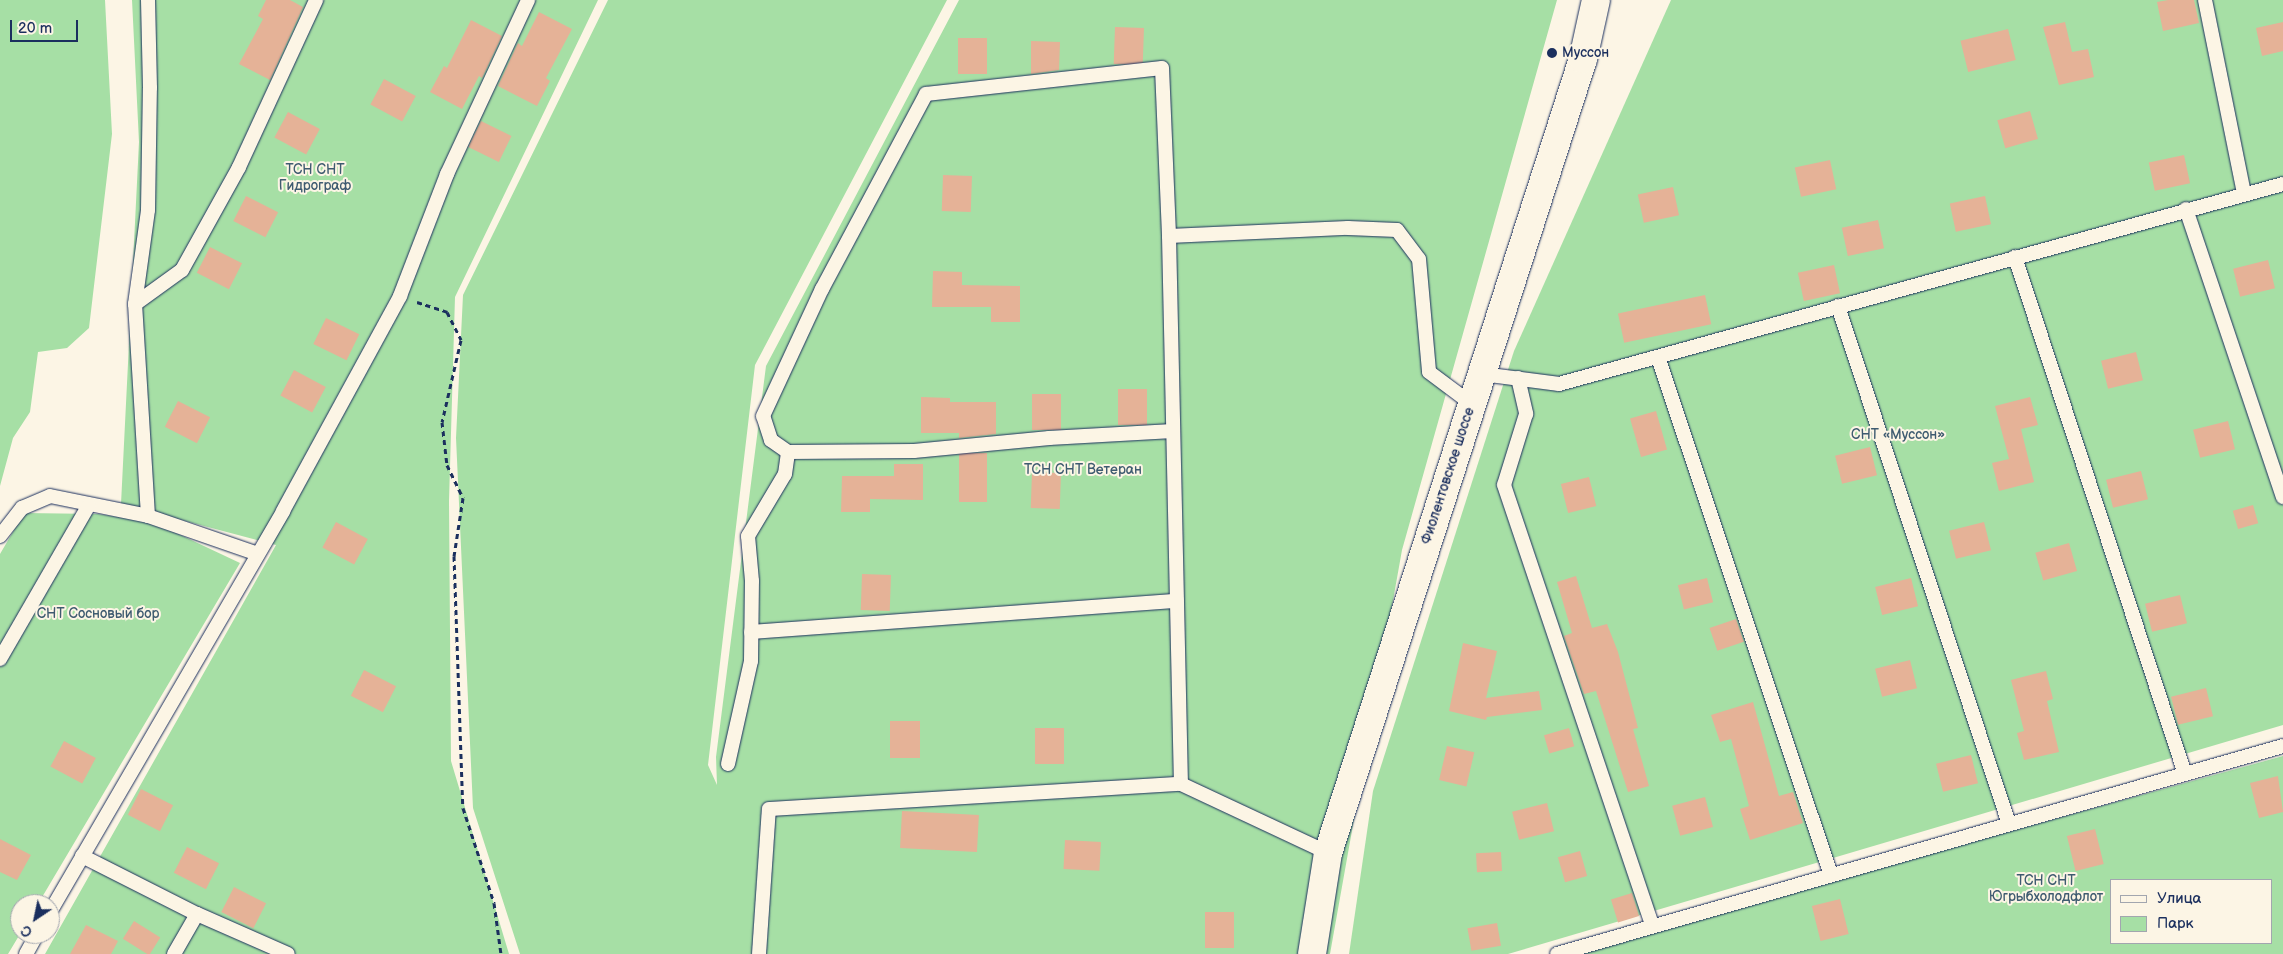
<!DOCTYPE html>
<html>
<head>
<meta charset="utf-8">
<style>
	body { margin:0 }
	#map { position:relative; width:2283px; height:954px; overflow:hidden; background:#fcf5e5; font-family:"Balsamiq Sans",sans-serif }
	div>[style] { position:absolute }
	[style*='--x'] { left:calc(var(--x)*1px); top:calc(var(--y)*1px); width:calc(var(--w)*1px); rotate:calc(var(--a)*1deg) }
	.green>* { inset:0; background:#a6dfa5 }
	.building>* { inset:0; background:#e5b297; transform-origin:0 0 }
	.path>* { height:3px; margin-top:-1.5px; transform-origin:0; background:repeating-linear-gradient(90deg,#1b2f5e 0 5px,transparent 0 9px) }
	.roads { filter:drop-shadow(0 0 1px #1b2f5e) drop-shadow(0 0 1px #1b2f5e) }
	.service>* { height:14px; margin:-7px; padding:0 7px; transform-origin:7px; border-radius:7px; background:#fcf5e5 }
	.secondary>* { height:28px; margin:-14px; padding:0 14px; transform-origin:14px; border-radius:14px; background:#fcf5e5 }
	.dots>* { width:14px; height:14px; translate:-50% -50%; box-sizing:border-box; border:2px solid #fcf5e5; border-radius:50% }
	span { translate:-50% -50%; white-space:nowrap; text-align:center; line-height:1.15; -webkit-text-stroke:4px #fcf5e5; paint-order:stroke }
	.poi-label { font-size:14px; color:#1b2f5e }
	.left { translate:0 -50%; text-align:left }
	.park-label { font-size:14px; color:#3e5b70 }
	.street-label { font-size:14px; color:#1b2f5e }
	.legend { position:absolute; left:2110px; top:879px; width:162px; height:65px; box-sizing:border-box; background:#fcf5e5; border:1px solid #a2a6af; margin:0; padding:6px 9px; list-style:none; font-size:15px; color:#1b2f5e }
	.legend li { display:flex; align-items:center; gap:10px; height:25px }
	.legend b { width:25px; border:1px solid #a2a6af }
	.north { position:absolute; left:10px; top:894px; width:50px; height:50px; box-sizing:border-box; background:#fcf5e5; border:1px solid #a2a6af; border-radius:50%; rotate:214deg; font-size:14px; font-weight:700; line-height:20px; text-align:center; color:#1b2f5e }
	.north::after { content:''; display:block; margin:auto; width:18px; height:22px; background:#1b2f5e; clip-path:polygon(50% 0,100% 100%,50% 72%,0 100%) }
	.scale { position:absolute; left:10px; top:20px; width:68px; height:22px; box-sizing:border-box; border:2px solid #1b2f5e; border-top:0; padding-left:6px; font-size:15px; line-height:18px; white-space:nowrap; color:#1b2f5e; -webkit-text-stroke:4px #fcf5e5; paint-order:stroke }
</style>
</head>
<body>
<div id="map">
	<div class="green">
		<div style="clip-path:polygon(0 0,105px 0,112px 134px,89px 328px,67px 348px,38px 352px,30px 412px,13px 438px,0 486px)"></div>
		<div style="clip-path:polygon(132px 0,598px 0,455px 297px,449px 501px,451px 761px,509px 954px,45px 954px,276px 545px,121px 504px,139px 142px)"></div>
		<div style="clip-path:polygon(608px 0,947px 0,755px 365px,708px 765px,717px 785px,716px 757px,766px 366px,959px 0,1557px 0,1402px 550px,1330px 954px,520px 954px,473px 808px,456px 438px,463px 295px)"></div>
		<div style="clip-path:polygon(1671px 0,2283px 0,2283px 725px,1508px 954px,1349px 954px,1373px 791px,1514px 351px)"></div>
		<div style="clip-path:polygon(24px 513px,98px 514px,153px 522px,240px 563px,38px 904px,20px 904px,20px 934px,8px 954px,0 954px,0 554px)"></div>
		<div style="clip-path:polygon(evenodd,2283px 756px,2283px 954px,1566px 954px,1968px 843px,2283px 756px,2112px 880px,2272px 880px,2272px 943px,2112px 943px,2112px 880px)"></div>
	</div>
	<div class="building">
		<div style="clip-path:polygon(266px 0,290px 0,303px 7px,270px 80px,239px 64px,263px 19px,258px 16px)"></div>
		<div style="clip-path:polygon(2168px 0,2194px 0,2199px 23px,2163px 31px,2157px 2px)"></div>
		<div style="clip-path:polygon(539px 12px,572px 29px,546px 78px,550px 81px,537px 106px,498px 86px,518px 43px,522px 46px)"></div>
		<div style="clip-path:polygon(471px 20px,502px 36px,482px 78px,479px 76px,462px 109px,430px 92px,444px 66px,447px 68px)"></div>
		<div style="clip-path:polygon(2065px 22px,2072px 52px,2088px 49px,2094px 77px,2059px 85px,2043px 27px)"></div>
		<div style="clip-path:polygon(2283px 22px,2283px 51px,2262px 56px,2256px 28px)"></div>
		<div style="left:1115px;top:27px;width:29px;height:37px;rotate:2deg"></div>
		<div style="left:2008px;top:29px;width:32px;height:49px;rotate:76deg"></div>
		<div style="left:958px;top:38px;width:29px;height:36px"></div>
		<div style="clip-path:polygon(1031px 41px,1060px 42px,1059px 70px,1031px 74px)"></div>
		<div style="left:384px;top:79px;width:36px;height:29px;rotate:28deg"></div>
		<div style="left:2030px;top:111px;width:29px;height:34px;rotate:74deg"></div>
		<div style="left:288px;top:112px;width:36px;height:29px;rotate:28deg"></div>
		<div style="left:481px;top:121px;width:34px;height:29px;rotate:26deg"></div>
		<div style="left:2184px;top:155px;width:29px;height:36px;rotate:78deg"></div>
		<div style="left:1830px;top:160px;width:30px;height:36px;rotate:78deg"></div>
		<div style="left:943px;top:175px;width:29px;height:36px;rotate:2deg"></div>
		<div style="left:1673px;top:187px;width:29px;height:36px;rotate:78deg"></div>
		<div style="left:246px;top:196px;width:36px;height:28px;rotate:27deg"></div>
		<div style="left:1985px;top:196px;width:29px;height:36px;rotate:78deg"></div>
		<div style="left:1878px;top:220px;width:29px;height:37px;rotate:78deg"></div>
		<div style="left:210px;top:247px;width:36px;height:29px;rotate:27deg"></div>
		<div style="left:2268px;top:260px;width:29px;height:36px;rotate:76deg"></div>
		<div style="left:1834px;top:265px;width:29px;height:37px;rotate:78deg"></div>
		<div style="clip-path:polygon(933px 271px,962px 272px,962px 285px,1020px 286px,1020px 322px,991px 322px,991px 307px,932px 307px)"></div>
		<div style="left:1705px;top:295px;width:30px;height:89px;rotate:78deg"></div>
		<div style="left:326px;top:318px;width:37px;height:29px;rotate:26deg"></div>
		<div style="left:2136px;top:352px;width:29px;height:36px;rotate:76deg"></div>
		<div style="left:294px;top:370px;width:36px;height:29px;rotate:28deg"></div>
		<div style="left:1118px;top:389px;width:29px;height:36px"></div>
		<div style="left:1032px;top:394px;width:29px;height:36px"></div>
		<div style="clip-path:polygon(921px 397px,950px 398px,950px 402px,996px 402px,996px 434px,959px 438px,959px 433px,921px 433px)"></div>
		<div style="clip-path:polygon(2030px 397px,2038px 425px,2021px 429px,2034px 482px,1999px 491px,1992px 463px,2009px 459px,1995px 406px)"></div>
		<div style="left:178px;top:401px;width:36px;height:29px;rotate:27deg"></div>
		<div style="left:1656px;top:411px;width:40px;height:27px;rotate:74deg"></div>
		<div style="left:2228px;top:421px;width:29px;height:36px;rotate:76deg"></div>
		<div style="left:1870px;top:447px;width:29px;height:36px;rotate:76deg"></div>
		<div style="left:987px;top:453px;width:49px;height:28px;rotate:90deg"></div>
		<div style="clip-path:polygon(894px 464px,923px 464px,923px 500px,870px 499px,870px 512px,841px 512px,842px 476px,894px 476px)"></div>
		<div style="left:2141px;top:471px;width:29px;height:36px;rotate:76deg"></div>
		<div style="left:1032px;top:472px;width:29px;height:36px;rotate:2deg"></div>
		<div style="left:1589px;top:477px;width:30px;height:29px;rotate:76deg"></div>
		<div style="left:2253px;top:505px;width:19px;height:21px;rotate:74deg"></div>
		<div style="left:336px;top:522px;width:36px;height:29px;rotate:28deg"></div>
		<div style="left:1984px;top:522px;width:29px;height:36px;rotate:76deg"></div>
		<div style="left:2069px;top:543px;width:29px;height:35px;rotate:74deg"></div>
		<div style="left:862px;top:574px;width:29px;height:36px;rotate:2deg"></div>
		<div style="clip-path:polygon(1576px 576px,1592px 628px,1607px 624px,1618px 652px,1638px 728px,1633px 729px,1649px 786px,1628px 792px,1596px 691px,1584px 694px,1564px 636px,1572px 633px,1557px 582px)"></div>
		<div style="left:1707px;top:578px;width:25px;height:30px;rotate:76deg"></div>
		<div style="left:1911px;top:578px;width:29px;height:37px;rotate:76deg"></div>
		<div style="left:2180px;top:595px;width:29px;height:36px;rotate:76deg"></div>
		<div style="left:1736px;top:619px;width:24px;height:28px;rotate:71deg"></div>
		<div style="clip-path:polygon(1463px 643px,1497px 651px,1486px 698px,1539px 691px,1542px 710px,1487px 717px,1486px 720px,1449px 711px)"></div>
		<div style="left:1910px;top:660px;width:29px;height:36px;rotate:76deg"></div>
		<div style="left:364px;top:670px;width:36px;height:29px;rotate:27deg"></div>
		<div style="clip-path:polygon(2046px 671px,2053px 699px,2047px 701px,2059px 752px,2024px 760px,2017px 733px,2024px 731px,2011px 680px)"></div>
		<div style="left:2206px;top:688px;width:29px;height:36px;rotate:76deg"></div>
		<div style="clip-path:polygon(1753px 702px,1779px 796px,1793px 792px,1803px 823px,1750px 840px,1740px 809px,1749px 806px,1731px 739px,1720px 742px,1711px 715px)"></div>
		<div style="left:890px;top:721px;width:30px;height:37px"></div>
		<div style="left:1035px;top:728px;width:29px;height:36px"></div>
		<div style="left:1569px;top:728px;width:19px;height:26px;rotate:74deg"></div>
		<div style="left:64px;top:741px;width:36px;height:29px;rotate:28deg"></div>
		<div style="left:1447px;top:746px;width:28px;height:35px;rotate:13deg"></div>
		<div style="left:1971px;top:755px;width:29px;height:36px;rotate:76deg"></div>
		<div style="clip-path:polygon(2278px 776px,2283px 812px,2259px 818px,2250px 783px)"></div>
		<div style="left:141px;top:789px;width:36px;height:29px;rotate:27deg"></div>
		<div style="left:1705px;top:797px;width:31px;height:34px;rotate:75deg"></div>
		<div style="left:1547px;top:803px;width:29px;height:36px;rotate:76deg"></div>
		<div style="left:902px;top:811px;width:77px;height:37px;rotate:3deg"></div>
		<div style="left:2095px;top:829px;width:36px;height:29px;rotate:76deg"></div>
		<div style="clip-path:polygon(0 839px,31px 855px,17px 880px,0 872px)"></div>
		<div style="left:1065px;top:840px;width:36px;height:29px;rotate:3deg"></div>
		<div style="left:187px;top:847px;width:36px;height:29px;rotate:27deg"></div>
		<div style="left:1580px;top:851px;width:26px;height:23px;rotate:74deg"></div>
		<div style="left:1501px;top:852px;width:19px;height:25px;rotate:87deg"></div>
		<div style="left:234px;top:887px;width:36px;height:28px;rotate:27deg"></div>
		<div style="left:1632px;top:893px;width:24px;height:22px;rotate:73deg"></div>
		<div style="left:1840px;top:899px;width:36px;height:29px;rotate:76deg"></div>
		<div style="left:1205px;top:912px;width:29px;height:36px"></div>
		<div style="left:134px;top:921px;width:31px;height:21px;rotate:32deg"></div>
		<div style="left:1497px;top:923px;width:23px;height:30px;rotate:80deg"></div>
		<div style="clip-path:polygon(86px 925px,118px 941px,111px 954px,70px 954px)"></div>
	</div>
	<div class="path">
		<div style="--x:417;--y:302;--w:32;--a:18"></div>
		<div style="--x:447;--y:312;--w:31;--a:63"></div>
		<div style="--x:461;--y:340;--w:84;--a:103"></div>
		<div style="--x:442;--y:422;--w:43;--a:83.4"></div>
		<div style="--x:447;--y:465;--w:37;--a:64"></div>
		<div style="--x:463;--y:498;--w:59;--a:98.8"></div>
		<div style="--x:454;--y:556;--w:252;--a:88"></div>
		<div style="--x:463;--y:808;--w:100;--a:71.9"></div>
		<div style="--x:494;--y:903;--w:51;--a:82.2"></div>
	</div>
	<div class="roads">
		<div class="service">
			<div style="--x:2205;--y:0;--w:198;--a:78.6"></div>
			<div style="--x:2186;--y:209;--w:304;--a:71.4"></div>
			<div style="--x:1169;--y:236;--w:179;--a:-2.6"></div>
			<div style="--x:1348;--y:228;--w:49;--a:2.3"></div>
			<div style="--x:1397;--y:230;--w:36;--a:53"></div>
			<div style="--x:1419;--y:259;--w:113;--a:84.9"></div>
			<div style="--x:1429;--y:372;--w:54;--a:36.7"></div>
			<div style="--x:2015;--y:257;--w:544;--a:71.8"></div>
			<div style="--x:135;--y:304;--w:95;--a:-82.1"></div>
			<div style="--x:148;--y:210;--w:122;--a:-89.1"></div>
			<div style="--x:150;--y:88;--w:88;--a:-91.3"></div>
			<div style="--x:1838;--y:306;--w:545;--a:71.73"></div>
			<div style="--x:1658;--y:357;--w:546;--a:71.53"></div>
			<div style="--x:1482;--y:374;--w:78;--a:7.4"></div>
			<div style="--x:1559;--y:384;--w:751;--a:-15.44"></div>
			<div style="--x:1518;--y:378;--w:37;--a:77"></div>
			<div style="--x:1526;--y:414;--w:74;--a:107.2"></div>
			<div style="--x:1504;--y:485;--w:465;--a:71.4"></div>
			<div style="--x:788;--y:452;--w:126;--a:-0.5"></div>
			<div style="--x:914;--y:451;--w:136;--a:-5.5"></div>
			<div style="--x:1049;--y:438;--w:124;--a:-3.2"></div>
			<div style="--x:148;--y:516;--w:212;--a:-93.5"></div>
			<div style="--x:135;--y:304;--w:58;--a:-35.9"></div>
			<div style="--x:182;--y:270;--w:118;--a:-61"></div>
			<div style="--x:239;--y:167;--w:184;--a:-65.2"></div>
			<div style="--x:0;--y:536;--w:36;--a:-52"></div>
			<div style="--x:22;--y:508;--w:30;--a:-23"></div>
			<div style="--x:50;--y:496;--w:100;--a:11.5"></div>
			<div style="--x:148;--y:516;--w:116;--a:19.1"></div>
			<div style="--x:751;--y:632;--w:427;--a:-4.2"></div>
			<div style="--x:0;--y:659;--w:178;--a:-60"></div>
			<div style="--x:728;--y:764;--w:106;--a:-77.4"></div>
			<div style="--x:751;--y:661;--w:80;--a:-89.3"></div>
			<div style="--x:752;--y:581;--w:45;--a:-95.1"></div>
			<div style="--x:748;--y:536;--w:72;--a:-59.2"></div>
			<div style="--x:785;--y:474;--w:22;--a:-82"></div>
			<div style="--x:788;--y:452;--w:21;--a:-145"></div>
			<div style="--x:771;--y:440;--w:25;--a:-108"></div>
			<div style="--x:763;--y:416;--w:140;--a:-65.1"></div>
			<div style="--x:822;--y:289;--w:221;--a:-61.9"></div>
			<div style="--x:926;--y:94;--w:237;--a:-6.3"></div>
			<div style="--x:1162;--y:68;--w:168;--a:87.6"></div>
			<div style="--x:1169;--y:236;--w:548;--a:88.75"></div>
			<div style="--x:82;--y:856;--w:129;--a:26.8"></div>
			<div style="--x:197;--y:914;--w:99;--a:23.7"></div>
			<div style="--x:50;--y:912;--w:464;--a:-59.8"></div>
			<div style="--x:283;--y:511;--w:245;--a:-61.4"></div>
			<div style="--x:400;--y:296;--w:131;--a:-68.9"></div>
			<div style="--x:447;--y:174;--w:192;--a:-65"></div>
			<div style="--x:26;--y:954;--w:23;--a:-61"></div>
			<div style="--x:174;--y:954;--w:46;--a:-60.1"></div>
			<div style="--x:759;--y:954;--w:145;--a:-86.1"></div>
			<div style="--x:769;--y:809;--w:413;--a:-3.5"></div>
			<div style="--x:1181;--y:784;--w:162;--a:25.1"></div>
			<div style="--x:1557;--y:954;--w:755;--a:-15.99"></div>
		</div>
		<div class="secondary">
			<div style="--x:1312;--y:954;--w:102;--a:-81"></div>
			<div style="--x:1328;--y:853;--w:834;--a:-72.2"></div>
			<div style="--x:1583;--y:59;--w:60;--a:-77.6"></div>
		</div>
	</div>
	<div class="dots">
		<div style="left:1552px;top:53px;background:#1b2f5e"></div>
	</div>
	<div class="poi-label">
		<span class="left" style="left:1562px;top:53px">Муссон</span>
	</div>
	<div class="park-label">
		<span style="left:315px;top:178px">ТСН СНТ<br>Гидрограф</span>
		<span style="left:1898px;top:435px">СНТ «Муссон»</span>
		<span style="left:1083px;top:470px">ТСН СНТ Ветеран</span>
		<span style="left:98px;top:614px">СНТ Сосновый бор</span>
		<span style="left:2046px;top:889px">ТСН СНТ<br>Югрыбхолодфлот</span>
	</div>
	<div class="street-label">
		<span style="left:1448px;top:476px;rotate:-72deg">Фиолентовское шоссе</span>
	</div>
	<ul class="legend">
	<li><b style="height:6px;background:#fcf5e5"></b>Улица</li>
	<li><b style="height:14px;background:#a6dfa5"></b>Парк</li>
	</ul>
	<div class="north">С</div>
	<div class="scale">20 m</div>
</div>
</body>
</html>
